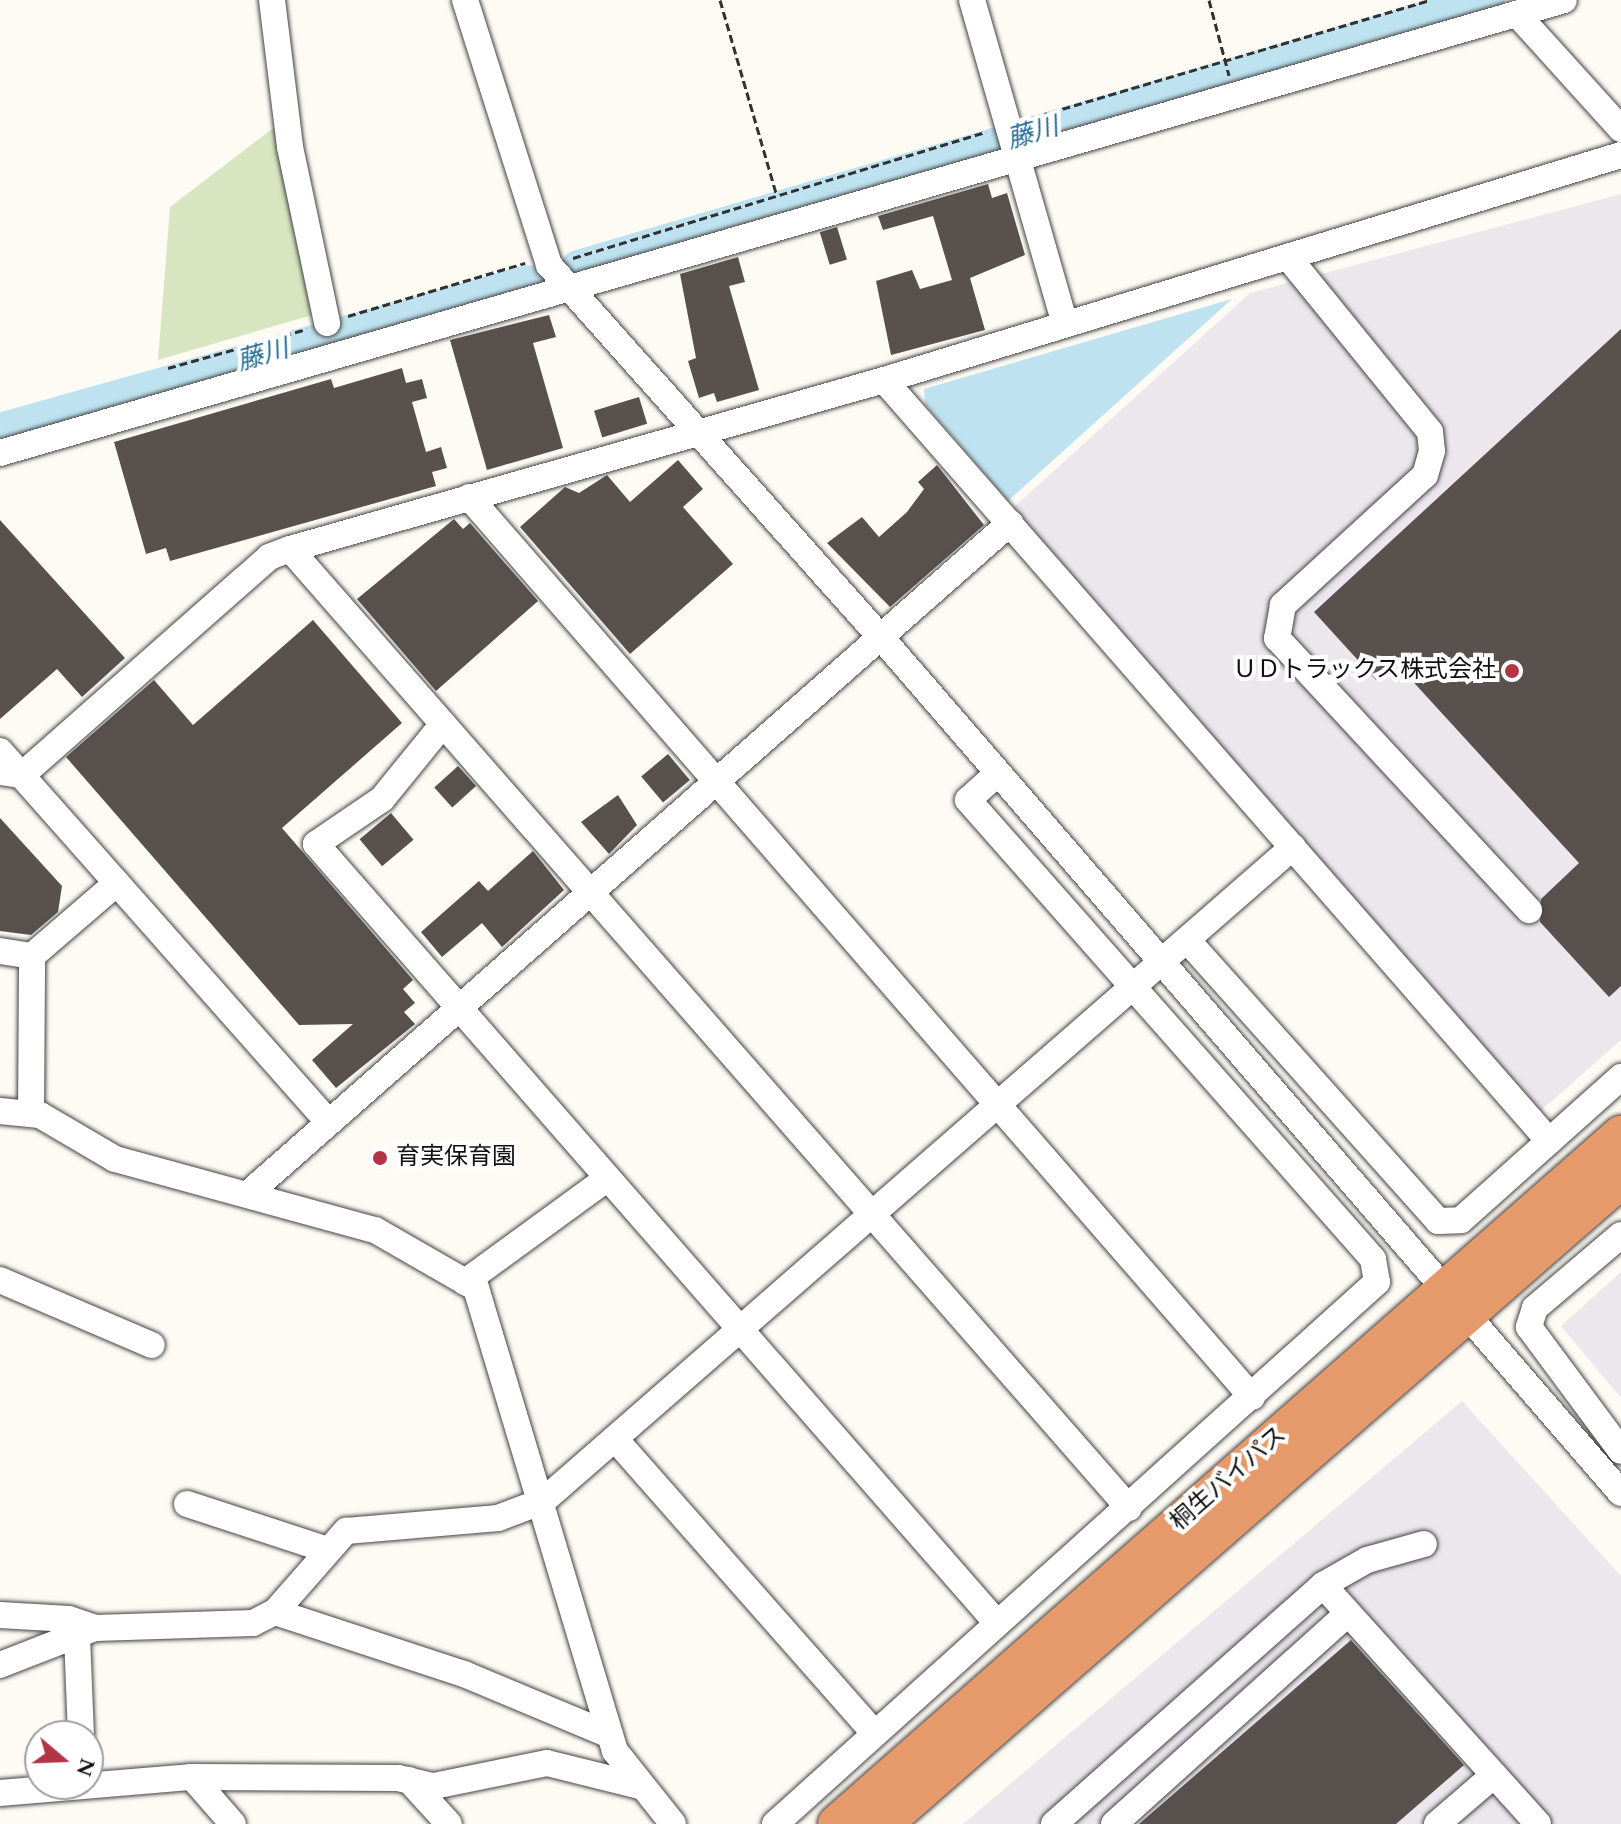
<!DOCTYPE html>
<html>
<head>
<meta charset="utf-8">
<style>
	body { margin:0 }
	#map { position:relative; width:1621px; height:1824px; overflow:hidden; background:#fefbf4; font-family:Spectral,"Noto Sans JP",serif }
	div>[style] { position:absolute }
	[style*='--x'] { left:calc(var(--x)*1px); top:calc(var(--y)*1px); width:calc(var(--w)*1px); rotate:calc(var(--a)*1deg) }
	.industrial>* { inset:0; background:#ece6ed }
	.green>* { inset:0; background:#d7e6c0 }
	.water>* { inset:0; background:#bee2f0 }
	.river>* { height:34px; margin:-17px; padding:0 17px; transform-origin:17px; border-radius:17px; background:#bee2f0 }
	.building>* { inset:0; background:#58514d; transform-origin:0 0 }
	.path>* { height:3px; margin-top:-1.5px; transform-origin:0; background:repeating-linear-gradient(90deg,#323232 0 8px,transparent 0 12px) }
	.roads { filter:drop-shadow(0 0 2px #434343) drop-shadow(0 0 2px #434343) }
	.minor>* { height:26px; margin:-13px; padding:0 13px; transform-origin:13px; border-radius:13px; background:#fff }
	.highway>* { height:38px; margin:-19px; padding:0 19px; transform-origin:19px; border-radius:19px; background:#e6996a }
	.dots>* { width:22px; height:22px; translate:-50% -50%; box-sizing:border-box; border:4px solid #fff; border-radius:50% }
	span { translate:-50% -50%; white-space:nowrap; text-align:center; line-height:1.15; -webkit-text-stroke:8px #fff; paint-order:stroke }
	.poi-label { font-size:24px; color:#101010 }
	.right { translate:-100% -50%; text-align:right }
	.left { translate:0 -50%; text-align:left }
	.street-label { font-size:24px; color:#101010 }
	.water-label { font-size:26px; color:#256e96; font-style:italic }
	.north { position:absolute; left:24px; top:1720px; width:80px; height:80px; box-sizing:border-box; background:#fff; border:2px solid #9f9f9f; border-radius:50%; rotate:109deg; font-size:22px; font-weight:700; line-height:32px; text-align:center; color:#101010 }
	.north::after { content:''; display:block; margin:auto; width:28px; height:36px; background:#b33545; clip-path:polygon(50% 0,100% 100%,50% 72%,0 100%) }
</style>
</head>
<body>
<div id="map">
	<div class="industrial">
		<div style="clip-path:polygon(1621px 194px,1621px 1040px,1537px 1114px,1012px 509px,1250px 293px)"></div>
		<div style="clip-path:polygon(1621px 1272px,1621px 1398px,1561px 1326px)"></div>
		<div style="clip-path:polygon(1462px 1401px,1621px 1576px,1621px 1824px,963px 1824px)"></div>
	</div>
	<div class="green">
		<div style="clip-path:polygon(280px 123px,319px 313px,158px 360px,170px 207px)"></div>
	</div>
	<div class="water">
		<div style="clip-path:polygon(1232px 299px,1008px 501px,925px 404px,924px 389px)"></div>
	</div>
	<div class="river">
		<div style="--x:578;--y:267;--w:948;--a:-16.35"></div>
		<div style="--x:0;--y:430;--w:547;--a:-15.69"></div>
	</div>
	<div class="building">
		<div style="clip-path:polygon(988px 184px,992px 198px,1007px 193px,1025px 255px,970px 278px,985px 330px,891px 355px,876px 281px,912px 270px,920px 289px,952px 280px,933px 216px,883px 230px,878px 216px)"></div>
		<div style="left:837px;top:227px;width:34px;height:18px;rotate:73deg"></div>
		<div style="clip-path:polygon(738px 257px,745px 282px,729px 286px,759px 390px,717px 402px,714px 393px,699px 398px,688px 361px,696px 358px,680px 274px)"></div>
		<div style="clip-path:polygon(549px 315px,556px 337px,533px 343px,563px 448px,487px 470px,450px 340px)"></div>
		<div style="clip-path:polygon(1621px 329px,1621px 986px,1609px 997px,1540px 922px,1541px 899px,1579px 863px,1395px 662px,1376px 680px,1314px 612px)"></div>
		<div style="clip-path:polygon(402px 368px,406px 383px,422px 379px,427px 398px,412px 402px,426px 452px,441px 447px,447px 468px,432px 472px,436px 486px,170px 561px,166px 548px,146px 554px,114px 442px,331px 379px,334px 388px)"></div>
		<div style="left:639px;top:397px;width:28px;height:47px;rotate:73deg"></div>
		<div style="clip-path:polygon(678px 460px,703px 489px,683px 507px,733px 564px,630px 654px,520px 527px,565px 487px,579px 493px,607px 475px,630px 502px)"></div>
		<div style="clip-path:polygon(937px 465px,984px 525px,890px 607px,827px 543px,862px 517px,879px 537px,907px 512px,924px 489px,918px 482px)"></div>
		<div style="clip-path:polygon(454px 519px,463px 529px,470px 523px,538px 601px,436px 691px,357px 599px)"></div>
		<div style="clip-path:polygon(0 520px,125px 658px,82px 697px,57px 669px,0 719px)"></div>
		<div style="clip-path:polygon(313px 620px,402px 723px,282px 828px,413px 980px,403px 989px,415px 1003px,404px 1012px,415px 1024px,336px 1088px,312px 1060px,353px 1024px,299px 1025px,66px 757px,154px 680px,193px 725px)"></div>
		<div style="left:668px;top:754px;width:34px;height:35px;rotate:50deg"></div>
		<div style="left:458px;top:766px;width:27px;height:32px;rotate:48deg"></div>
		<div style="clip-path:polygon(618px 795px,637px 825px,609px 854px,581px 822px)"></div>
		<div style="left:391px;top:813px;width:35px;height:41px;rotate:50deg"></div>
		<div style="clip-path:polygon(0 818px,62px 886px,58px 912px,31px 935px,0 931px)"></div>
		<div style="clip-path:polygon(533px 851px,564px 890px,502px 947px,482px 923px,442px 957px,421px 932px,479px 881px,488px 891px)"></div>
		<div style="clip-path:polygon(1351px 1640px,1464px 1765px,1396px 1824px,1139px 1824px)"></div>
	</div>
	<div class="path">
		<div style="--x:720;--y:0;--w:204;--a:73.8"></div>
		<div style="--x:1209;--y:0;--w:78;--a:75.1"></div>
		<div style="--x:1028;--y:119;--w:420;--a:-16.5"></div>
		<div style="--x:573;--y:258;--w:432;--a:-17"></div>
		<div style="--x:348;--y:316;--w:185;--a:-16.7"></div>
		<div style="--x:168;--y:368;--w:144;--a:-15.7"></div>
	</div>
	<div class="roads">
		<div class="minor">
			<div style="--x:272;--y:0;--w:148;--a:83"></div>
			<div style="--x:290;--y:147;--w:180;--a:78.1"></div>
			<div style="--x:465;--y:0;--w:278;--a:72.4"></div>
			<div style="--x:549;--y:265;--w:496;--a:48.3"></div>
			<div style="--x:879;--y:635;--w:1134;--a:49.15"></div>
			<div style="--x:972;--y:0;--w:337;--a:74"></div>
			<div style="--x:1517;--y:14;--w:155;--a:47.9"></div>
			<div style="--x:1288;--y:257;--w:225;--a:50.9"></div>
			<div style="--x:1430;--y:432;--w:19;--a:84"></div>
			<div style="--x:1432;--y:451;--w:25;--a:106"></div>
			<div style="--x:1425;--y:475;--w:193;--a:137.5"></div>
			<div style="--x:1283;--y:605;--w:34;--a:100"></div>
			<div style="--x:1277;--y:638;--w:371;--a:47.2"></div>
			<div style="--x:884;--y:380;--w:1011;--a:48.85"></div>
			<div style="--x:0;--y:453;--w:1628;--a:-16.15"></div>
			<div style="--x:469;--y:497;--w:1193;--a:48.98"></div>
			<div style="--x:290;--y:549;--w:1274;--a:48.82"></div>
			<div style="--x:443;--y:724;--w:97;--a:129.1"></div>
			<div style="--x:382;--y:799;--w:80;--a:145.7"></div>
			<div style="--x:316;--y:844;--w:1035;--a:48.84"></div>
			<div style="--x:0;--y:751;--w:492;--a:48.5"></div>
			<div style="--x:0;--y:772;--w:22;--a:8"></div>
			<div style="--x:22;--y:775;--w:329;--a:-41.4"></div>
			<div style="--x:269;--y:557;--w:22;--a:-21"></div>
			<div style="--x:290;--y:549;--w:618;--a:-15.88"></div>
			<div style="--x:884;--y:380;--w:771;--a:-16.98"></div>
			<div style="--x:1187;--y:940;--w:377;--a:48.2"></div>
			<div style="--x:1438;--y:1221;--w:23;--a:-2"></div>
			<div style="--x:1461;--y:1220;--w:215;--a:-41.8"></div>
			<div style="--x:0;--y:951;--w:32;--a:9"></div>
			<div style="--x:32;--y:956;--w:112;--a:-40.7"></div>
			<div style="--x:0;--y:1111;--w:40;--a:5.7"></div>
			<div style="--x:40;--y:1115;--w:87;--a:30.4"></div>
			<div style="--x:115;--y:1159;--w:270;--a:15.3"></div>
			<div style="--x:375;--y:1230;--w:116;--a:29.9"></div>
			<div style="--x:476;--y:1288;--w:483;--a:73.3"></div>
			<div style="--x:615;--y:1751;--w:93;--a:51.5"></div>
			<div style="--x:31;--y:1114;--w:158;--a:-89.6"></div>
			<div style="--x:249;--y:1193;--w:1014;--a:-41.36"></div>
			<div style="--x:1621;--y:1235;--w:113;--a:139.7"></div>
			<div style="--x:1535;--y:1308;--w:20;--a:108"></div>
			<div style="--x:1529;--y:1327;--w:154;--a:53.4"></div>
			<div style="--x:0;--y:1280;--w:165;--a:23.2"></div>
			<div style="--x:465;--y:1282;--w:173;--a:-36.1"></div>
			<div style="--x:616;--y:1440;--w:388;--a:48.6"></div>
			<div style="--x:187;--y:1504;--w:145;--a:18.1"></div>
			<div style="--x:1323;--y:1585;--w:321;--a:48"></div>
			<div style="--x:275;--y:1612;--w:199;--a:18.2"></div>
			<div style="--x:464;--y:1674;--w:158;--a:22.7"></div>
			<div style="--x:0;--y:1615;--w:69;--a:3.3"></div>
			<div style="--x:69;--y:1619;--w:28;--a:19"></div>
			<div style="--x:77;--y:1636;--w:100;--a:87.7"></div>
			<div style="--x:0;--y:1665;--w:102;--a:-21.3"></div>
			<div style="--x:95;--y:1628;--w:158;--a:-1.8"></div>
			<div style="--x:253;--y:1623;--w:25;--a:-27"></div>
			<div style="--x:275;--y:1612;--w:108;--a:-48.8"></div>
			<div style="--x:346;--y:1531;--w:153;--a:-4.9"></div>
			<div style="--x:498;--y:1518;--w:48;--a:-20.7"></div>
			<div style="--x:543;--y:1501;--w:995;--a:-41.09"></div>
			<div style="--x:192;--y:1777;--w:62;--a:48.9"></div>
			<div style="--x:409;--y:1780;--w:59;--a:47.7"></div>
			<div style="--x:0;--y:1793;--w:193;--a:-4.8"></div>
			<div style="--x:192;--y:1777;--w:206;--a:0.3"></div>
			<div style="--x:398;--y:1778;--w:37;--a:13"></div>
			<div style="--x:434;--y:1786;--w:115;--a:-11.5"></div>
			<div style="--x:547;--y:1763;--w:95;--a:14"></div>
			<div style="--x:775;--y:1824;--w:810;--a:-42"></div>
			<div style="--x:1377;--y:1282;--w:23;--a:-100"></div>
			<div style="--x:1373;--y:1259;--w:612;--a:-131.42"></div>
			<div style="--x:968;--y:800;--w:40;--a:-42"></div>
			<div style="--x:1054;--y:1824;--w:360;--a:-41.6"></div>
			<div style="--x:1323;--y:1585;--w:51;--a:-29.6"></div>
			<div style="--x:1367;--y:1560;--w:59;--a:-15.7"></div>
			<div style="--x:1114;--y:1824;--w:315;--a:-42"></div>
			<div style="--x:1437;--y:1824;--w:75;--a:-40.7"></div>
		</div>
		<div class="highway">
			<div style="--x:837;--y:1824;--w:1044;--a:-41.31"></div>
			<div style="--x:883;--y:1824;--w:980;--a:-41.15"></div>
		</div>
	</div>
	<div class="dots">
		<div style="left:1512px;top:671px;background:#b33545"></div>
		<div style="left:380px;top:1158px;background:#b33545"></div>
	</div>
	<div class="poi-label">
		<span class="right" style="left:1496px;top:671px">ＵＤトラックス株式会社</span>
		<span class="left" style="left:396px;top:1158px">育実保育園</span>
	</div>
	<div class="street-label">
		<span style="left:1229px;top:1479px;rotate:-41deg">桐生バイパス</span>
	</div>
	<div class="water-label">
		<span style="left:1033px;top:134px;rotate:-16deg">藤川</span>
		<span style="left:263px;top:356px;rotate:-16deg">藤川</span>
	</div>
	<div class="north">N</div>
</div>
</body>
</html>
